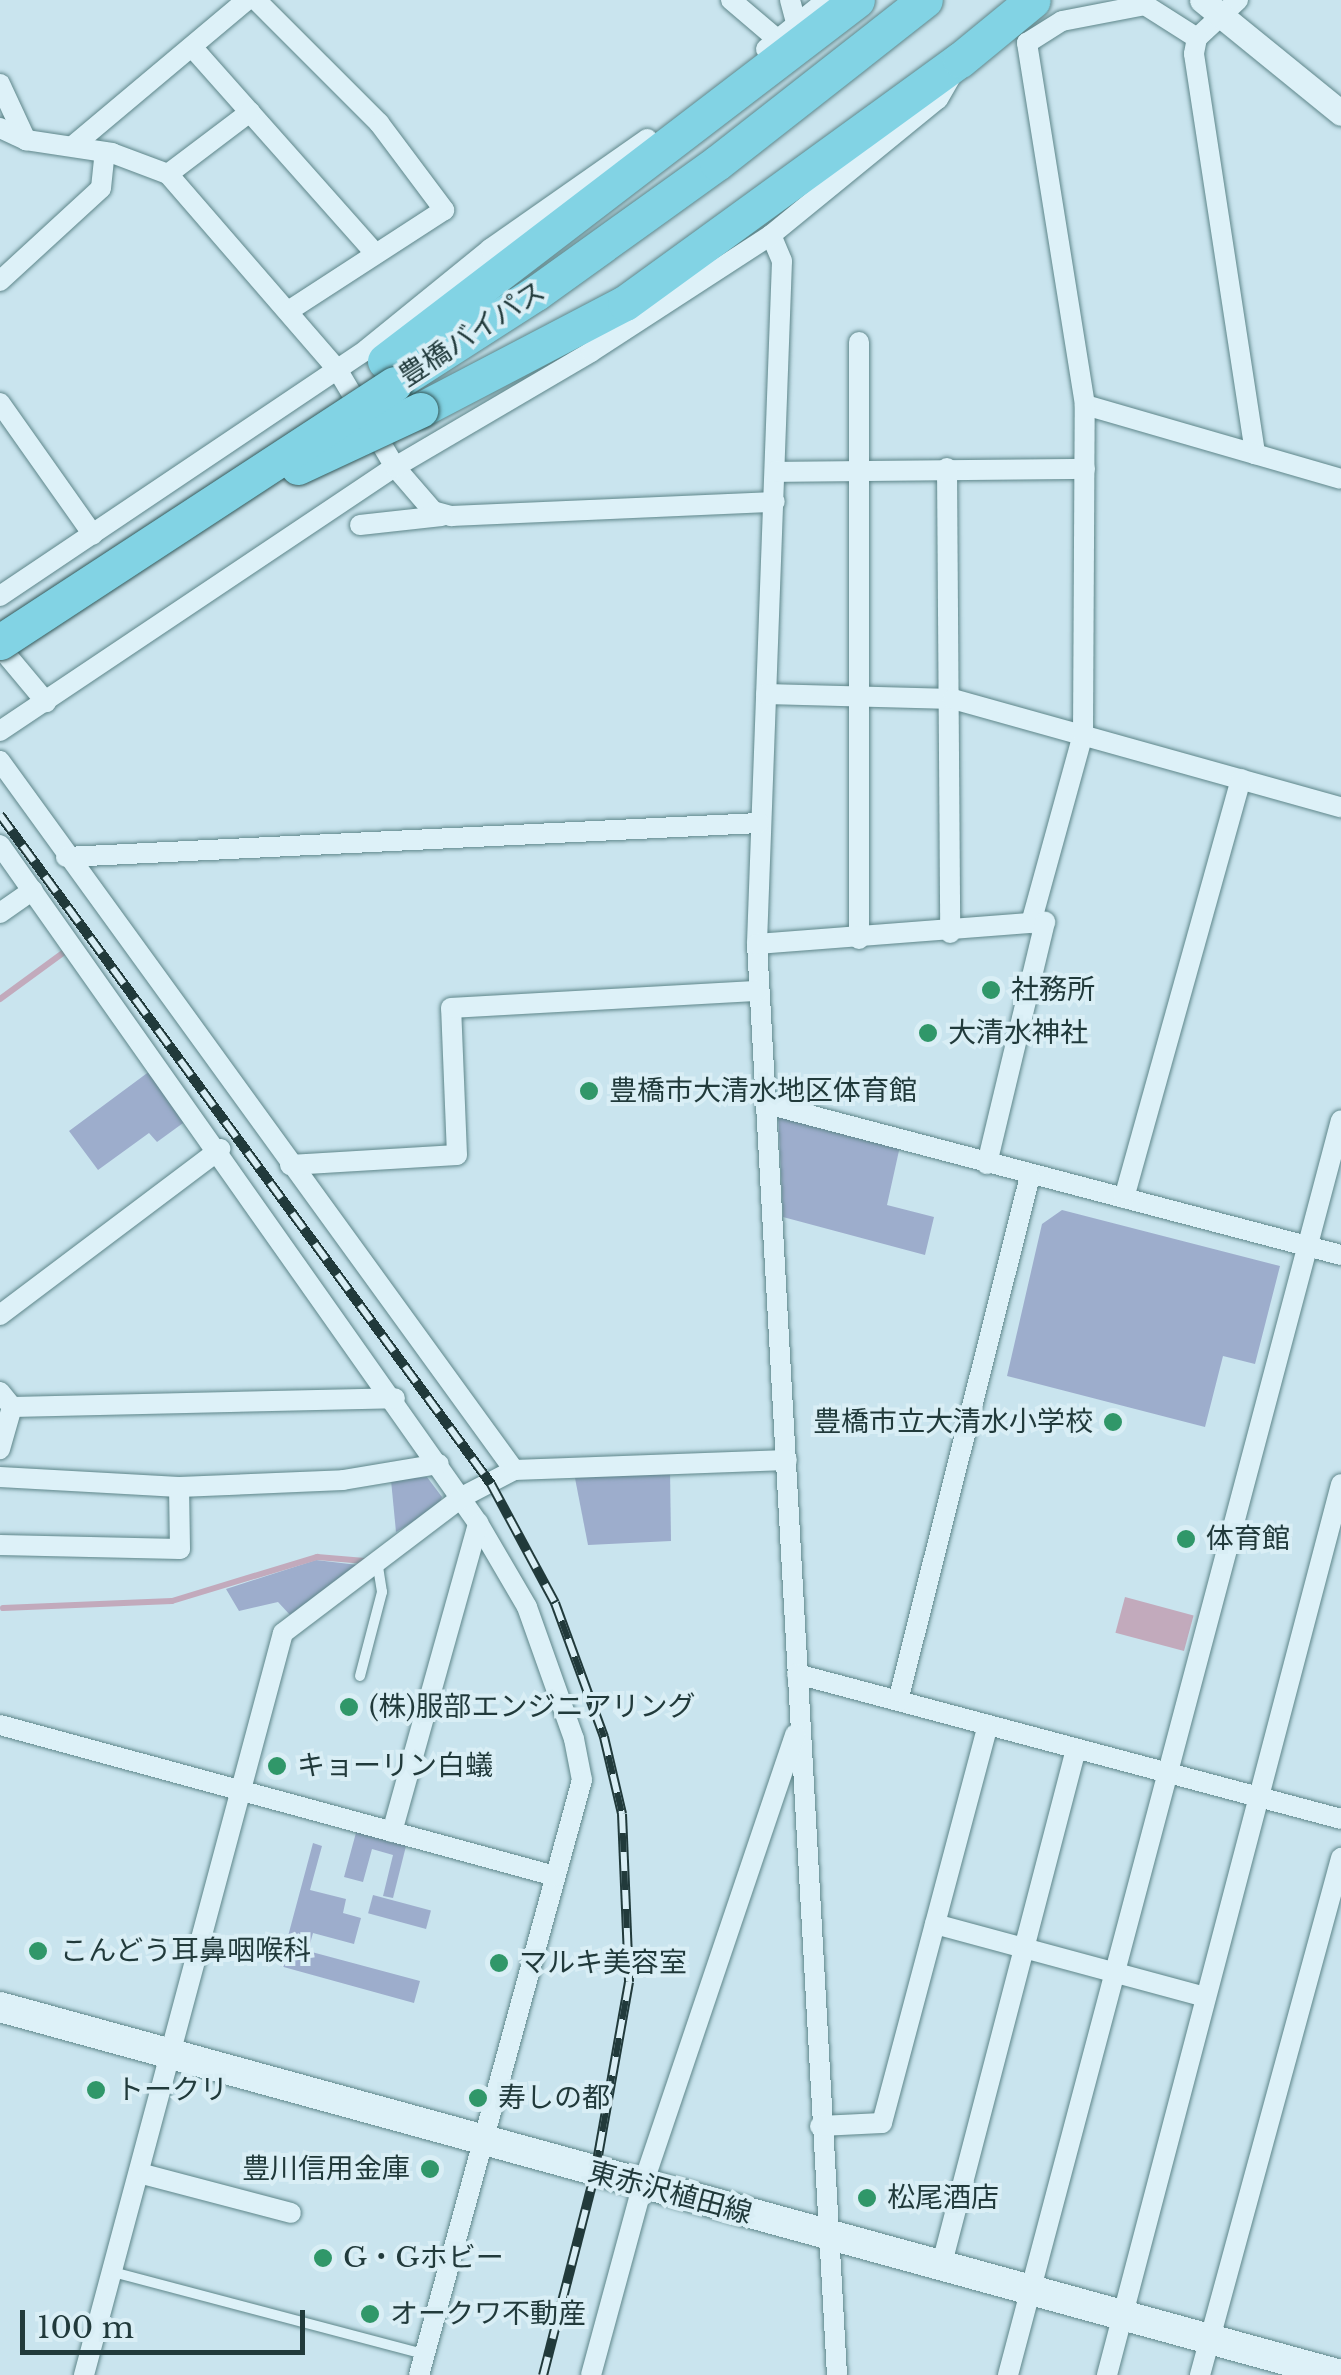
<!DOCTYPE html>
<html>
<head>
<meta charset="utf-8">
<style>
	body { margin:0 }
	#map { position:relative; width:1341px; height:2375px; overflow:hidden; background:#c9e4ee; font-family:"Libre Baskerville","Noto Sans JP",serif }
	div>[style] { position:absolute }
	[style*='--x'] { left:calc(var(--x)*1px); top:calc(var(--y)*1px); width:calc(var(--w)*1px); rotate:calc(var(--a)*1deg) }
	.green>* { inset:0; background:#9dadcc; transform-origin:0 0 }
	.water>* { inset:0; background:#c2aabc; transform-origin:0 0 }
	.stream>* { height:6px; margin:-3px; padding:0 3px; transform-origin:3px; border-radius:3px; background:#c2aabc }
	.roads { filter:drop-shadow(0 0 2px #5e868a) drop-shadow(0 0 2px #5e868a) }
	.service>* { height:10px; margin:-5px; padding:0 5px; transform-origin:5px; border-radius:5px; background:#ddf1f8 }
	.minor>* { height:20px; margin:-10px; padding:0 10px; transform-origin:10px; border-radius:10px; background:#ddf1f8 }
	.tertiary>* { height:25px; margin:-12.5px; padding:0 12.5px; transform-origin:12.5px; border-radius:12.5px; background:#ddf1f8 }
	.secondary>* { height:30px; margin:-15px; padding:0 15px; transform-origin:15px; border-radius:15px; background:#ddf1f8 }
	.trunk>* { height:35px; margin:-17.5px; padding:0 17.5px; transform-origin:17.5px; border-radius:17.5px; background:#82d3e4 }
	.rail>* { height:10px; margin-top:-5px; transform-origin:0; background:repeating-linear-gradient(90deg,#d9eef5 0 19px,#213a3b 0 38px); box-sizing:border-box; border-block:2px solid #213a3b }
	.bridges { filter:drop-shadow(0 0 2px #325758) drop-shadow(0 0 2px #325758) }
	.trunk-bridge>* { height:35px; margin:-17.5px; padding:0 17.5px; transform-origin:17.5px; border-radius:17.5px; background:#82d3e4 }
	.dots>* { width:28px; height:28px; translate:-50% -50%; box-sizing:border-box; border:5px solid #d9eef5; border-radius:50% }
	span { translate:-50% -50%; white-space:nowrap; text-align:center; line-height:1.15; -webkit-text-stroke:8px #d9eef5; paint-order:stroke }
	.street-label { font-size:28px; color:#213a3b }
	.poi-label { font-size:28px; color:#213a3b }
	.left { translate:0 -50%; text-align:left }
	.right { translate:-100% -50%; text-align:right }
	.scale { position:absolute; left:20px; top:2310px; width:285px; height:45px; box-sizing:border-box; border:5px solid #213a3b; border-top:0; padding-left:12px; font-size:30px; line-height:35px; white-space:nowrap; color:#213a3b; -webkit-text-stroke:8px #d9eef5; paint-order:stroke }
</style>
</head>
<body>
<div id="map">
	<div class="green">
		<div style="clip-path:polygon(154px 1068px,190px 1118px,157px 1142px,149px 1133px,98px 1170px,69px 1131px)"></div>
		<div style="clip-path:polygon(778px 1113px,900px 1146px,887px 1205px,934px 1217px,925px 1255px,783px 1217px)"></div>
		<div style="clip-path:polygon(1062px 1210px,1280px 1266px,1255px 1364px,1223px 1356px,1205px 1427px,1007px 1376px,1042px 1224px)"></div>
		<div style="clip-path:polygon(670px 1469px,671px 1541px,588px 1545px,574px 1473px)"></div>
		<div style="clip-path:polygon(427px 1477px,442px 1497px,438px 1508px,396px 1532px,391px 1480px)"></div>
		<div style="clip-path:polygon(316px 1560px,358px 1565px,291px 1616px,278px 1602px,239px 1611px,226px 1589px)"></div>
		<div style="clip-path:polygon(357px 1829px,407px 1842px,393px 1898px,383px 1896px,393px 1855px,372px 1849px,363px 1882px,344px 1877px)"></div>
		<div style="clip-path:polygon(313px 1843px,322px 1846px,310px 1890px,346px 1899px,343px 1913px,361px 1918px,354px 1944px,313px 1933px,308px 1951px,420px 1981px,414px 2003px,280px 1966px)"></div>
		<div style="left:373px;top:1895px;width:60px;height:19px;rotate:15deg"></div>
	</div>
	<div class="water">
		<div style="left:1125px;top:1597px;width:71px;height:37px;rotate:15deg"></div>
	</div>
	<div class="stream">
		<div style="--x:0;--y:999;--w:83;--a:-36.2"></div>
		<div style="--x:3;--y:1608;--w:169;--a:-2.4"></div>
		<div style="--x:172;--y:1601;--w:152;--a:-16.9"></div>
		<div style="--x:317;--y:1557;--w:48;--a:4.8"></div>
	</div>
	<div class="roads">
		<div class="service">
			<div style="--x:360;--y:1676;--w:87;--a:-75.3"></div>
			<div style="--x:382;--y:1592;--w:30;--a:-99"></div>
			<div style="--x:113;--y:2272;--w:322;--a:14.8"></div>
		</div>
		<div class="minor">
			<div style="--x:256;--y:0;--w:174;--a:45"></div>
			<div style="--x:379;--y:123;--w:109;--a:53.2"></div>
			<div style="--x:444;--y:210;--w:184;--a:147"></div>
			<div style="--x:731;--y:0;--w:62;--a:40.4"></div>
			<div style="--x:790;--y:0;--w:24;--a:75"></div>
			<div style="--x:1238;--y:0;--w:56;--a:137.2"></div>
			<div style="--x:1197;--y:38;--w:16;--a:101"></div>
			<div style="--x:1194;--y:54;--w:405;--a:81.3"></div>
			<div style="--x:192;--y:47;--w:274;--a:48.4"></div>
			<div style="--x:766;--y:49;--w:78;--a:-38.8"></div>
			<div style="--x:0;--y:84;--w:62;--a:65.1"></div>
			<div style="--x:0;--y:128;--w:29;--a:25"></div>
			<div style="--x:26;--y:140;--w:87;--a:8.6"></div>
			<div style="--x:112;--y:153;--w:60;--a:20.6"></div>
			<div style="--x:168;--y:174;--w:258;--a:49.1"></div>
			<div style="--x:337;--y:369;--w:114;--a:59.4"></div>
			<div style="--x:395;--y:467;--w:58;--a:49.2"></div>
			<div style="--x:433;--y:511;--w:19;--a:16"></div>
			<div style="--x:451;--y:516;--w:324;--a:-2.5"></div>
			<div style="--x:74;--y:145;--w:226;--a:-40"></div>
			<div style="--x:168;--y:174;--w:103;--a:-37.1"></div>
			<div style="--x:771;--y:235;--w:28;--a:67"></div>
			<div style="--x:782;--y:261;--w:683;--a:92.1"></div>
			<div style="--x:757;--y:944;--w:1433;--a:86.8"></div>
			<div style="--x:0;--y:281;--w:137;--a:-42.6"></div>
			<div style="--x:101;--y:188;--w:36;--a:-84"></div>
			<div style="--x:0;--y:403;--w:161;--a:54.8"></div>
			<div style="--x:1085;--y:405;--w:266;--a:16.1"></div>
			<div style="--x:947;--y:468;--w:465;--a:89.6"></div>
			<div style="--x:775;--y:472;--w:310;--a:-0.6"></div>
			<div style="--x:360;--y:525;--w:82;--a:-6.3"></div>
			<div style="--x:0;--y:596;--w:442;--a:-33.9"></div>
			<div style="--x:367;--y:349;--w:159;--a:-39.1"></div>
			<div style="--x:490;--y:249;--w:192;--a:-35"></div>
			<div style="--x:0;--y:647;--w:72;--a:50.1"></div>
			<div style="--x:766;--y:694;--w:187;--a:1.5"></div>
			<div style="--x:953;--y:699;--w:403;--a:15.6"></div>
			<div style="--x:0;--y:731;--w:475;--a:-33.8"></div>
			<div style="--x:395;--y:467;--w:227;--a:-30.4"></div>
			<div style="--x:591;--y:352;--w:215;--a:-33"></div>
			<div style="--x:771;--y:235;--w:215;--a:-39.2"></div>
			<div style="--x:938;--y:99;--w:30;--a:-60"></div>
			<div style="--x:0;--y:761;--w:876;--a:54.06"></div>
			<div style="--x:0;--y:845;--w:830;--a:54.82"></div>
			<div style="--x:478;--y:1523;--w:97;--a:59.7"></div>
			<div style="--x:527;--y:1607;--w:140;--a:70.4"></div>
			<div style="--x:574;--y:1739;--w:42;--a:79"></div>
			<div style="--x:582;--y:1780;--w:617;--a:105.32"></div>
			<div style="--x:66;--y:857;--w:694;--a:-2.81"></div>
			<div style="--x:0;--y:913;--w:40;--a:-34.9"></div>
			<div style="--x:1031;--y:923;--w:196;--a:-74.6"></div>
			<div style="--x:1083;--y:734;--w:329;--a:-89.7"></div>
			<div style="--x:1085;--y:405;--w:367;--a:-99.1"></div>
			<div style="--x:1027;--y:43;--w:41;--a:-32.2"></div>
			<div style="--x:1062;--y:21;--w:85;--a:-10.9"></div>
			<div style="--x:1145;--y:5;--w:62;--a:32.4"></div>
			<div style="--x:859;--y:939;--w:597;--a:-90"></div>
			<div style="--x:757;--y:944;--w:289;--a:-4.4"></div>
			<div style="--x:1045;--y:922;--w:249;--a:103.5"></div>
			<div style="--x:767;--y:1104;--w:594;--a:14.74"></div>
			<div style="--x:290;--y:1165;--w:167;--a:-3.4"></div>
			<div style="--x:457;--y:1155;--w:147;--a:-92.3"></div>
			<div style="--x:451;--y:1008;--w:308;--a:-3.2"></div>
			<div style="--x:1124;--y:1198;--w:435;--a:-74.4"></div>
			<div style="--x:0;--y:1315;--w:276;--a:-37"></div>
			<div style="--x:0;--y:1392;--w:19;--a:51"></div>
			<div style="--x:12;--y:1407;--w:44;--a:105.9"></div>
			<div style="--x:12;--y:1407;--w:383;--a:-1.3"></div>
			<div style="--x:0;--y:1477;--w:179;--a:3.2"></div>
			<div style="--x:179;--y:1487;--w:164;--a:-2.4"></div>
			<div style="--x:343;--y:1480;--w:97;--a:-9.5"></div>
			<div style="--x:0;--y:1545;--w:180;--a:1.3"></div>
			<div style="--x:180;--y:1549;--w:62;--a:-90.9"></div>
			<div style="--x:797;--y:1674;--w:563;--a:14.92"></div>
			<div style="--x:898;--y:1701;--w:541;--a:-75.89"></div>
			<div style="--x:0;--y:1725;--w:575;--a:15.22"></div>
			<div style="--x:392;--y:1832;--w:321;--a:-74.4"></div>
			<div style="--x:935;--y:1924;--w:280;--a:15.1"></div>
			<div style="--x:820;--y:2126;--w:62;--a:-2.8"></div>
			<div style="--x:882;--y:2123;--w:412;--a:-75.1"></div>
			<div style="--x:139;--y:2173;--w:157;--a:14.7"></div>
			<div style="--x:941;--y:2267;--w:535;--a:-75.39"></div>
			<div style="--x:84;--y:2375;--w:768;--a:-74.99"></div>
			<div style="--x:283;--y:1633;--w:225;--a:-37.2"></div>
			<div style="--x:462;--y:1497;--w:59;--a:-27.4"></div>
			<div style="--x:514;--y:1470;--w:273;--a:-2.1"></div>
			<div style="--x:591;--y:2375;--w:195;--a:-74.8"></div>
			<div style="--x:642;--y:2187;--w:478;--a:-71.3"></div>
			<div style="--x:1008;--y:2375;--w:1298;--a:-75.14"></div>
			<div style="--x:1107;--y:2375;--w:921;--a:-75.28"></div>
			<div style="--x:1200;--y:2375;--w:536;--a:-74.74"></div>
		</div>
		<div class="tertiary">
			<div style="--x:1202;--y:0;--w:179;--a:39.1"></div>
		</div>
		<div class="secondary">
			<div style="--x:0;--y:2007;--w:1391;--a:15.35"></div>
		</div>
		<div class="trunk">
			<div style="--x:385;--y:361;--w:594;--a:-37.41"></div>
			<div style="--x:394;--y:384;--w:169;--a:-32.7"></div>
			<div style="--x:536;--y:293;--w:223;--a:-35.7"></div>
			<div style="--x:717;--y:163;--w:264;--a:-38.1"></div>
			<div style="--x:420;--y:410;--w:231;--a:-27.6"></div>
			<div style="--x:625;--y:303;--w:414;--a:-36"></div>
			<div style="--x:960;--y:60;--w:94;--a:-39.4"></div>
		</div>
	</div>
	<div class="rail">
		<div style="--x:0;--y:815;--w:830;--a:53.72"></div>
		<div style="--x:491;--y:1484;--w:135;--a:61.7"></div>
		<div style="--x:555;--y:1603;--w:143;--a:69.9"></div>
		<div style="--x:604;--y:1737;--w:79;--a:76.8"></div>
		<div style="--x:622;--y:1814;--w:168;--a:87.6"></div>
		<div style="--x:629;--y:1982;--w:194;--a:100.1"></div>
		<div style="--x:595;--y:2173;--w:209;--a:104.4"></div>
	</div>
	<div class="bridges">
		<div class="trunk-bridge">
			<div style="--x:298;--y:467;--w:135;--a:-25"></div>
			<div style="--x:0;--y:642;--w:471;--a:-33.2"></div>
		</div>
	</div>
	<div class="dots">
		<div style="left:991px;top:990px;background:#309769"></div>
		<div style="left:928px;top:1033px;background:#309769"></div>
		<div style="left:589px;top:1091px;background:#309769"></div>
		<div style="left:1113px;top:1422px;background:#309769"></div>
		<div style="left:1186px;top:1539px;background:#309769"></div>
		<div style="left:349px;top:1707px;background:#309769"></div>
		<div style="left:277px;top:1766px;background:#309769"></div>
		<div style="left:38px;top:1951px;background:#309769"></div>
		<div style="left:499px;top:1963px;background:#309769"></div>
		<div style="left:96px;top:2090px;background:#309769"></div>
		<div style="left:478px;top:2098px;background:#309769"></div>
		<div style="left:430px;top:2169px;background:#309769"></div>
		<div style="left:867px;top:2198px;background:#309769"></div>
		<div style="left:323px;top:2258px;background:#309769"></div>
		<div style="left:370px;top:2314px;background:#309769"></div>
	</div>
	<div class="street-label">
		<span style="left:472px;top:334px;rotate:-33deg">豊橋バイパス</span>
		<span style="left:670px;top:2193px;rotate:15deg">東赤沢植田線</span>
	</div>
	<div class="poi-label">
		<span class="left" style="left:1011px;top:990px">社務所</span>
		<span class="left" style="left:948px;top:1033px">大清水神社</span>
		<span class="left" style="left:609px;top:1091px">豊橋市大清水地区体育館</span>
		<span class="right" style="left:1093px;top:1422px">豊橋市立大清水小学校</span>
		<span class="left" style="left:1206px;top:1539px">体育館</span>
		<span class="left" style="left:369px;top:1707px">(株)服部エンジニアリング</span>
		<span class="left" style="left:297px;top:1766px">キョーリン白蟻</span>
		<span class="left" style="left:60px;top:1951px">こんどう耳鼻咽喉科</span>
		<span class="left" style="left:519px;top:1963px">マルキ美容室</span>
		<span class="left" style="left:116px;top:2090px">トークリ</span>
		<span class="left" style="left:498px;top:2098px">寿しの都</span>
		<span class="right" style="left:410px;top:2169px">豊川信用金庫</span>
		<span class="left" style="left:887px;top:2198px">松尾酒店</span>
		<span class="left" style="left:343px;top:2258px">G・Gホビー</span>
		<span class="left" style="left:390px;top:2314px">オークワ不動産</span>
	</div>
	<div class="scale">100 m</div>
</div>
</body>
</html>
